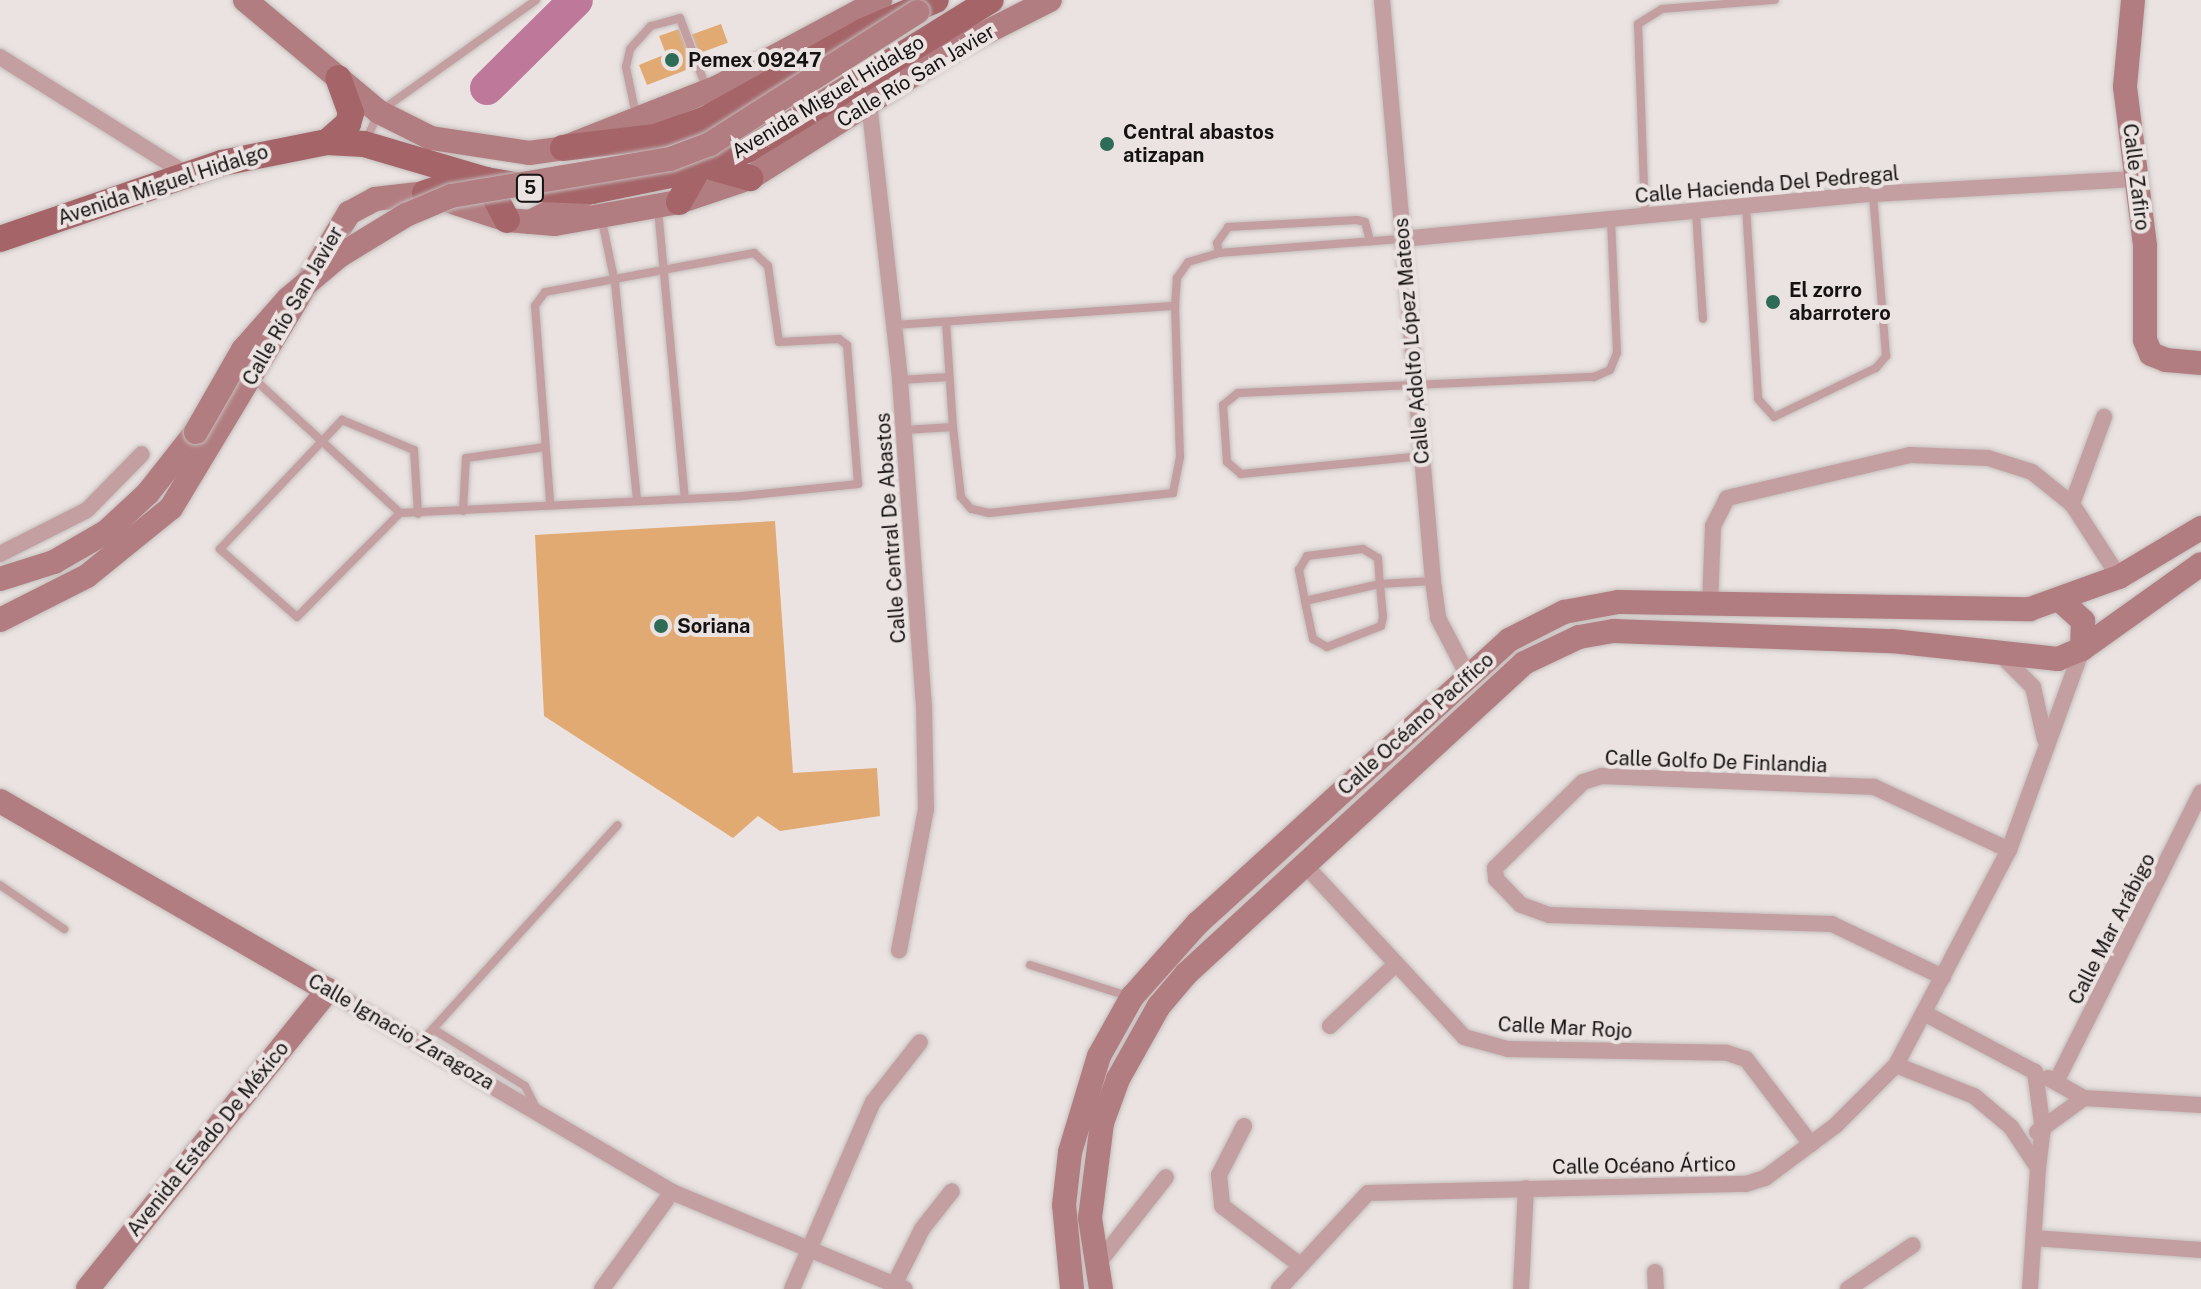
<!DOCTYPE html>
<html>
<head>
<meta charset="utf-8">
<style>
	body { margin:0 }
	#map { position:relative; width:2201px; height:1289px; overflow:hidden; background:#eae3e1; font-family:"Public Sans",sans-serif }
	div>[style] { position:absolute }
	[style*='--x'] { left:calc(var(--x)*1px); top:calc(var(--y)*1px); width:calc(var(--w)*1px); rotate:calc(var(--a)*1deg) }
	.river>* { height:34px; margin:-17px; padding:0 17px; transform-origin:17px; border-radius:17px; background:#be7899 }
	.building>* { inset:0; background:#e1aa72; transform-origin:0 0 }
	.roads { filter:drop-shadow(0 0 2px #c4bebc) drop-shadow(0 0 2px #c4bebc) }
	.lane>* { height:8px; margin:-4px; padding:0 4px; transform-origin:4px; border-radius:4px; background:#c49fa1 }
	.street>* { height:16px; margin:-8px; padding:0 8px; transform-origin:8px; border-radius:8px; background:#c49fa1 }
	.secondary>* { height:24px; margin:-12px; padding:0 12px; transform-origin:12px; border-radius:12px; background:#b27d80 }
	.primary>* { height:26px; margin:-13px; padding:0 13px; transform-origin:13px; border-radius:13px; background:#a46468 }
	.bridges { filter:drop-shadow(0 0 2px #c4bebc) drop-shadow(0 0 2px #c4bebc) }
	.secondary-bridge>* { height:24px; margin:-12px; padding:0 12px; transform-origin:12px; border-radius:12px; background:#b27d80 }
	.dots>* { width:22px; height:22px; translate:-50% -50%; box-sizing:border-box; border:4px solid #eae3e1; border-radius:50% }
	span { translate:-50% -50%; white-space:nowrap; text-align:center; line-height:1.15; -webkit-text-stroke:8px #eae3e1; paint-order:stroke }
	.shield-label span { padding:2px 6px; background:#eae3e1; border:2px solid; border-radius:6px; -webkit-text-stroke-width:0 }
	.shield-label { font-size:18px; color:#151312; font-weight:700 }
	.poi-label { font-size:20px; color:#151312; font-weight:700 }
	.left { translate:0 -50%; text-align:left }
	.street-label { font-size:20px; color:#151312 }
</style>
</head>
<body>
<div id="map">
	<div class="river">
		<div style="--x:487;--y:88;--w:125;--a:-44.7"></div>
	</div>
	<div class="building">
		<div style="left:721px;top:24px;width:20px;height:31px;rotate:70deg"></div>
		<div style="clip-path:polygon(679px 29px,694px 67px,647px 85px,639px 65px,666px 54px,659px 36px)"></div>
		<div style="clip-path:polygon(775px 521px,793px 773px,877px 768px,880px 816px,780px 831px,758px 816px,733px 838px,544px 716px,535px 535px)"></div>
	</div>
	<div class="roads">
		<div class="lane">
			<div style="--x:636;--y:115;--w:49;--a:-101.8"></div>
			<div style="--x:626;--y:67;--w:18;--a:-77"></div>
			<div style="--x:630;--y:49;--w:31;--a:-48"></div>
			<div style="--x:651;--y:26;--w:30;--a:-15"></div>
			<div style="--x:680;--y:18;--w:74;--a:69.4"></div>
			<div style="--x:366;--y:140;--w:31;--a:-65"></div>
			<div style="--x:379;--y:112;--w:193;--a:-35.5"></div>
			<div style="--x:1746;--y:206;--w:193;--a:86.4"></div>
			<div style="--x:1758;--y:399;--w:24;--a:48"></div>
			<div style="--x:1774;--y:417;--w:113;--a:-25.7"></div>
			<div style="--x:1876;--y:368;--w:16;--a:-50"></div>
			<div style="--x:1886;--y:356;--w:163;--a:-94.6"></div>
			<div style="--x:658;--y:209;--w:291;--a:84.7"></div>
			<div style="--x:1696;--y:212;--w:107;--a:86.3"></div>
			<div style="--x:1645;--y:215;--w:191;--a:-92.1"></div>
			<div style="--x:1638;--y:24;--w:28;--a:-32"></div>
			<div style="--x:1662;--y:9;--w:113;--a:-4.6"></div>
			<div style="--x:602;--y:221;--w:63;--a:78.2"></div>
			<div style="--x:615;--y:283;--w:217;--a:84.2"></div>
			<div style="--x:1219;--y:253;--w:10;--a:-101"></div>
			<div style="--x:1217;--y:243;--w:19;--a:-55"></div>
			<div style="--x:1228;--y:227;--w:129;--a:-3.1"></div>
			<div style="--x:1357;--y:220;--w:8;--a:14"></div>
			<div style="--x:1365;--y:222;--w:20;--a:75"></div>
			<div style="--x:1175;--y:306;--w:28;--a:-86"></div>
			<div style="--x:1177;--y:278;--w:19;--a:-55"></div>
			<div style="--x:1188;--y:262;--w:32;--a:-16"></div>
			<div style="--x:1219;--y:253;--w:184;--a:-4.4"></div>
			<div style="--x:946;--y:322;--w:105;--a:86.2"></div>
			<div style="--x:895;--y:325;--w:281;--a:-3.9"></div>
			<div style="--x:1175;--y:306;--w:151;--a:88.1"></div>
			<div style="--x:1180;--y:457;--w:37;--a:101"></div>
			<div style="--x:1173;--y:493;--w:185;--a:173.8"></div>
			<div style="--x:989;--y:513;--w:18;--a:-167"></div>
			<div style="--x:971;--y:509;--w:16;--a:-130"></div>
			<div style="--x:961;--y:497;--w:70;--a:-96.5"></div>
			<div style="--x:953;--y:427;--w:49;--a:176.5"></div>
			<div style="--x:254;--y:379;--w:198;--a:42.5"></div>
			<div style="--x:400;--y:513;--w:342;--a:-2.8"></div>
			<div style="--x:742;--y:496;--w:117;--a:-5.9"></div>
			<div style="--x:858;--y:484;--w:139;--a:-94.5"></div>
			<div style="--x:847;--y:345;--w:10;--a:-143"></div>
			<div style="--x:839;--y:339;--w:60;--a:177.1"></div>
			<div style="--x:779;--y:342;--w:77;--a:-98.2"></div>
			<div style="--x:768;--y:266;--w:19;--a:-137"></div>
			<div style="--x:754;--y:253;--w:213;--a:169.4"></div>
			<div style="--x:545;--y:292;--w:17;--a:126"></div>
			<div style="--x:535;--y:306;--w:198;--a:85.6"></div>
			<div style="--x:900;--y:380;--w:49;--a:-3.5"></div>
			<div style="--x:1422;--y:456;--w:182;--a:174.3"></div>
			<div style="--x:1241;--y:474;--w:18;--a:-139"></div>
			<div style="--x:1227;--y:462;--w:57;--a:-94"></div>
			<div style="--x:1223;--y:405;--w:19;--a:-39"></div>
			<div style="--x:1238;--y:393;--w:356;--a:-2.6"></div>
			<div style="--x:1594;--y:377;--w:17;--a:-24"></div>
			<div style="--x:1610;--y:370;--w:18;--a:-68"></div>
			<div style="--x:1617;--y:353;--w:133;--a:-92.6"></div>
			<div style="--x:463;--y:511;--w:53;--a:-86.8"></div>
			<div style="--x:466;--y:458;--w:80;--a:-7.9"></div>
			<div style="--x:400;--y:513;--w:146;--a:134.7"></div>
			<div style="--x:297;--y:617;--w:103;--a:-138.6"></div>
			<div style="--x:220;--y:549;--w:178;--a:-46.6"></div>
			<div style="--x:342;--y:420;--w:78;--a:22.6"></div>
			<div style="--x:414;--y:450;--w:64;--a:86.4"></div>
			<div style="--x:1305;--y:601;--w:32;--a:-101"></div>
			<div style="--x:1299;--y:570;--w:16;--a:-60"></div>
			<div style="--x:1307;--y:556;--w:56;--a:-7.1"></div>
			<div style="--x:1363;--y:549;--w:17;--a:31"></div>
			<div style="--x:1378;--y:558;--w:26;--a:86"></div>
			<div style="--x:1380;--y:584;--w:33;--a:85"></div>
			<div style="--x:1383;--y:617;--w:9;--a:103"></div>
			<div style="--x:1381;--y:626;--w:58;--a:158.7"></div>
			<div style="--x:1327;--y:647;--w:16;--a:-150"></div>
			<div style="--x:1313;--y:639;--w:39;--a:-102"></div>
			<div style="--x:1305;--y:601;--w:77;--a:-12.8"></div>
			<div style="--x:1380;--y:584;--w:53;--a:-3.2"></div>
			<div style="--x:0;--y:885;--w:78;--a:34.5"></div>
			<div style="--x:1030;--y:965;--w:103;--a:17.6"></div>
			<div style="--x:433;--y:1029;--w:108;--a:31.8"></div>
			<div style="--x:525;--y:1086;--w:28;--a:63"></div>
			<div style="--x:420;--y:1043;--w:294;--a:-47.8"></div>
		</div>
		<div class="street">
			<div style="--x:1382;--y:0;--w:583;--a:84.98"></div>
			<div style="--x:1433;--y:581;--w:37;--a:82"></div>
			<div style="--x:1438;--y:618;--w:63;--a:62.6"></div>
			<div style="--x:0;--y:57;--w:222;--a:32.1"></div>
			<div style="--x:869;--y:102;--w:280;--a:83.6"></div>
			<div style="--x:900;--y:380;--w:327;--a:85.8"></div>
			<div style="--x:924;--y:706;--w:103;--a:88.9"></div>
			<div style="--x:926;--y:809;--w:144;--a:100.8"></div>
			<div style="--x:1402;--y:239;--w:473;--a:-5.5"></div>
			<div style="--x:1873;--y:194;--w:263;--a:-3.3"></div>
			<div style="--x:2072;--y:504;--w:93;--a:-69.8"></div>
			<div style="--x:0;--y:554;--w:97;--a:-26.8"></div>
			<div style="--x:87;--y:510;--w:78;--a:-45.5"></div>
			<div style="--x:1710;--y:605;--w:79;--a:-87.8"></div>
			<div style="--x:1713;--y:526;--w:31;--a:-63"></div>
			<div style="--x:1727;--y:498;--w:188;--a:-13.2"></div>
			<div style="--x:1910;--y:455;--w:78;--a:2.2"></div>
			<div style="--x:1988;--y:458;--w:46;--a:17.7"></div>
			<div style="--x:2032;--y:472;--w:51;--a:38.7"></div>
			<div style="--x:2072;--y:504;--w:87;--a:57.2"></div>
			<div style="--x:2000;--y:654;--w:47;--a:45"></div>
			<div style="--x:2033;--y:687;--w:54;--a:77.2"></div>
			<div style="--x:1304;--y:864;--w:236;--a:47.2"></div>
			<div style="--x:1464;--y:1037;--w:46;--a:15.3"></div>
			<div style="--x:1508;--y:1049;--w:219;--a:1"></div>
			<div style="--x:1727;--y:1053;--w:20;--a:18"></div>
			<div style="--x:1746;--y:1059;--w:107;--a:52.6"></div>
			<div style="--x:1943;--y:977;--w:123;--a:-154.5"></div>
			<div style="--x:1832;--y:924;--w:283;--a:-178.2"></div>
			<div style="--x:1549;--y:915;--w:30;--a:-160"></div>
			<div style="--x:1521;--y:905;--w:36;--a:-134"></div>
			<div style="--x:1496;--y:879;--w:11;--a:-95"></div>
			<div style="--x:1495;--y:868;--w:123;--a:-44.3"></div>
			<div style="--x:1583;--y:782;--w:20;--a:-18"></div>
			<div style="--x:1602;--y:776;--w:272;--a:2.3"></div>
			<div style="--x:1874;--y:787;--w:149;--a:25"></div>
			<div style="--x:328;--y:990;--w:399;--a:30.4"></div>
			<div style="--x:672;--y:1192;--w:252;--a:22.6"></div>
			<div style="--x:1330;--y:1026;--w:88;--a:-43.2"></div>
			<div style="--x:1896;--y:1065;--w:84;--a:21.7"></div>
			<div style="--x:1974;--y:1096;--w:48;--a:40"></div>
			<div style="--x:2011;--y:1127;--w:49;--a:56.6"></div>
			<div style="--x:2038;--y:1168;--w:38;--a:-83"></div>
			<div style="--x:2043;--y:1130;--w:59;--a:-97.9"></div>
			<div style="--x:2035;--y:1072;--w:126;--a:-152"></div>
			<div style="--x:2048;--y:1078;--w:41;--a:29.1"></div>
			<div style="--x:2084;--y:1098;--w:117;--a:3.4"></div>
			<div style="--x:2056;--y:1082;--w:324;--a:-63.4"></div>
			<div style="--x:1244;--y:1126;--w:55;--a:117"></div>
			<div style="--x:1219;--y:1175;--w:31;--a:84"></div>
			<div style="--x:1222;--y:1206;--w:96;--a:37"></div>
			<div style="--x:2037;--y:1132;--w:58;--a:-35.9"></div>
			<div style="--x:2034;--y:1238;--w:167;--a:4.1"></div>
			<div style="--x:1096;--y:1266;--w:113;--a:-51.8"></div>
			<div style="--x:1655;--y:1272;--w:17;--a:87"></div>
			<div style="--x:602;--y:1289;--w:120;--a:-54.2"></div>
			<div style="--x:792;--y:1289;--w:204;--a:-66.6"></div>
			<div style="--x:873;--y:1102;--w:76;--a:-51.9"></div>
			<div style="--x:892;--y:1289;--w:67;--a:-63.4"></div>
			<div style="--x:922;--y:1229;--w:48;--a:-51.7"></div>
			<div style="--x:1279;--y:1289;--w:131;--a:-47.2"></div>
			<div style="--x:1368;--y:1193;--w:378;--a:-1.4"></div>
			<div style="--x:1746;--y:1184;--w:20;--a:-18"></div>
			<div style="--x:1765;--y:1178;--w:89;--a:-36.7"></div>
			<div style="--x:1836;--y:1125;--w:85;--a:-45"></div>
			<div style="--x:1896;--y:1065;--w:243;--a:-62.3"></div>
			<div style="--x:2009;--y:850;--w:214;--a:-70"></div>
			<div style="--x:1521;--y:1289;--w:101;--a:-87.2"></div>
			<div style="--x:1848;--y:1289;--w:78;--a:-34.1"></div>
			<div style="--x:2030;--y:1289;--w:121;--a:-86.2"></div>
		</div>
		<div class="secondary">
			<div style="--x:245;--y:0;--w:175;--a:39.9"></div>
			<div style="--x:379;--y:112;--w:58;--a:26.6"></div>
			<div style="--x:431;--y:138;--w:99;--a:8.7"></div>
			<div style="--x:529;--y:153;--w:34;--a:-8"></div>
			<div style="--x:563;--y:148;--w:167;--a:-21.5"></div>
			<div style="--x:718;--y:87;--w:184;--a:-28.2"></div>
			<div style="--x:2133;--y:0;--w:87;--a:95.3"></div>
			<div style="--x:2125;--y:87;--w:160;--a:82.8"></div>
			<div style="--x:2145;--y:246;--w:94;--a:90"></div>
			<div style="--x:2145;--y:340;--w:15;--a:67"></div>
			<div style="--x:2151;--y:354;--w:16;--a:22"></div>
			<div style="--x:2166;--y:360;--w:35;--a:5"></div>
			<div style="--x:530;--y:222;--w:69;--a:-26.6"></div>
			<div style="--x:0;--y:579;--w:57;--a:-17.5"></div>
			<div style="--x:54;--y:562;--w:60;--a:-30"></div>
			<div style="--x:106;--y:532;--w:57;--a:-42.9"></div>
			<div style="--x:148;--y:493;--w:78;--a:-51.8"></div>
			<div style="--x:2061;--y:601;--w:30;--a:42"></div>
			<div style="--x:2083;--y:621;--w:28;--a:92"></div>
			<div style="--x:0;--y:620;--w:97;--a:-26.8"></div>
			<div style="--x:87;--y:576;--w:108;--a:-39"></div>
			<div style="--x:171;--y:508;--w:345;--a:-58.9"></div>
			<div style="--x:349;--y:213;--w:30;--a:-28"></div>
			<div style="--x:375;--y:199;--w:50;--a:-6.8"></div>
			<div style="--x:425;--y:193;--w:86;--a:18.2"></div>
			<div style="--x:507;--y:220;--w:48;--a:4.8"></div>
			<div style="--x:555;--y:224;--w:126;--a:-10.1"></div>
			<div style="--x:679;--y:202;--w:75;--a:-18.7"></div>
			<div style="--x:750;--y:178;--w:245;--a:-32.3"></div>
			<div style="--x:957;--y:47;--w:104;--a:-26.8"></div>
			<div style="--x:0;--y:801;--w:379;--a:30"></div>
			<div style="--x:328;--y:990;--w:383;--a:128.8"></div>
			<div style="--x:1072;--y:1289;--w:84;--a:-95.4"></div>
			<div style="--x:1064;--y:1205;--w:53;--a:-83.5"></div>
			<div style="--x:1070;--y:1152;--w:100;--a:-73.2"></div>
			<div style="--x:1099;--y:1056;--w:68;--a:-60.8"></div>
			<div style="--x:1132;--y:997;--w:99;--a:-48.3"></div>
			<div style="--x:1198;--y:923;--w:420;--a:-42.3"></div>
			<div style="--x:1509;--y:640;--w:62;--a:-27"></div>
			<div style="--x:1564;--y:612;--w:55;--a:-10.5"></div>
			<div style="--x:1618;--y:602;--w:412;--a:1"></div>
			<div style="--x:2030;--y:609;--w:95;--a:-19.8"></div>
			<div style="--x:2119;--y:577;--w:96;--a:-30.9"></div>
			<div style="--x:1101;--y:1289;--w:72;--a:-98.8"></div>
			<div style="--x:1090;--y:1218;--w:96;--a:-82.8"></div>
			<div style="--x:1102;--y:1123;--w:47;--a:-70"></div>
			<div style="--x:1118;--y:1079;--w:84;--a:-60.7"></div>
			<div style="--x:1159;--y:1006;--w:42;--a:-49.8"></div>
			<div style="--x:1186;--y:974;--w:459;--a:-42.6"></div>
			<div style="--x:1524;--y:663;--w:61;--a:-25.3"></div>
			<div style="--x:1579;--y:637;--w:36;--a:-10"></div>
			<div style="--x:1614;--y:631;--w:278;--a:2.1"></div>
			<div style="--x:1892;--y:641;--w:167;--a:6.2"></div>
			<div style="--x:2058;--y:659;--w:26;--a:-23"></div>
			<div style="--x:2082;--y:649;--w:146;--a:-35.5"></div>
		</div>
		<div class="primary">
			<div style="--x:327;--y:142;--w:28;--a:-41"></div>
			<div style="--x:348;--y:124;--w:11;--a:-75"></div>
			<div style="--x:351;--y:113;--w:37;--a:-110"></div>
			<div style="--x:563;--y:148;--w:93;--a:-6.8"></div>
			<div style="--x:655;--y:137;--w:54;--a:-19.4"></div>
			<div style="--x:706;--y:119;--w:181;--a:-29.1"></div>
			<div style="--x:864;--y:31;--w:78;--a:-23.3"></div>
			<div style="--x:707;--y:166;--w:45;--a:15.6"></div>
			<div style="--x:486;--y:180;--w:45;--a:62.3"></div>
			<div style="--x:425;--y:193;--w:48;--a:-18.1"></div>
			<div style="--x:679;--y:202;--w:38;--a:-60"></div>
			<div style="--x:0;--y:239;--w:235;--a:-18.9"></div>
			<div style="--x:222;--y:163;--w:107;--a:-11.3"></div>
			<div style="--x:327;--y:142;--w:37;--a:3"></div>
			<div style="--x:364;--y:144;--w:127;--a:16.4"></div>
			<div style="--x:486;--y:180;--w:54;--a:9.6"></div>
			<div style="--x:539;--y:189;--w:53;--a:2.2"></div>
			<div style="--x:592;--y:191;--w:90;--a:-11.6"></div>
			<div style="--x:680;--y:173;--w:71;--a:-18.9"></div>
			<div style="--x:747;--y:150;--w:286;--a:-31.6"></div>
		</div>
	</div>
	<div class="bridges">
		<div class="secondary-bridge">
			<div style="--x:196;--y:432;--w:95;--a:-60.2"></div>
			<div style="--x:243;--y:350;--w:68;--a:-48.6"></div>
			<div style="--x:288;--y:299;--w:67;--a:-40.1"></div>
			<div style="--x:339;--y:256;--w:79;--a:-31.5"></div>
			<div style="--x:406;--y:215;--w:49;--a:-22.9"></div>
			<div style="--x:451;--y:196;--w:222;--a:-9.6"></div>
			<div style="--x:670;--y:159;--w:43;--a:-20.6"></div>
			<div style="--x:710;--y:144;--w:246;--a:-32.5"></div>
		</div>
	</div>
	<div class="dots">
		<div style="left:672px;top:60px;background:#2f6c57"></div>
		<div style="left:1107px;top:144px;background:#2f6c57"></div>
		<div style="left:1773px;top:302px;background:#2f6c57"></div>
		<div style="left:661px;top:626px;background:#2f6c57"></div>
	</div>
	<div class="shield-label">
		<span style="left:530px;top:188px">5</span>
	</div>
	<div class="poi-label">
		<span class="left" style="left:688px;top:60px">Pemex 09247</span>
		<span class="left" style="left:1123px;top:144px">Central abastos<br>atizapan</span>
		<span class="left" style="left:1789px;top:302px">El zorro<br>abarrotero</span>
		<span class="left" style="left:677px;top:626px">Soriana</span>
	</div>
	<div class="street-label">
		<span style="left:916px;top:76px;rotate:-31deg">Calle Río San Javier</span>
		<span style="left:828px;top:97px;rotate:-31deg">Avenida Miguel Hidalgo</span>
		<span style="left:2136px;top:177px;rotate:83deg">Calle Zafiro</span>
		<span style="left:163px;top:185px;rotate:-18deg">Avenida Miguel Hidalgo</span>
		<span style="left:1767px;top:185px;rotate:-5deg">Calle Hacienda Del Pedregal</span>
		<span style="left:293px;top:306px;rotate:-60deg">Calle Río San Javier</span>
		<span style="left:1412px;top:341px;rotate:-95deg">Calle Adolfo López Mateos</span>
		<span style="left:891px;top:528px;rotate:-94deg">Calle Central De Abastos</span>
		<span style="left:1416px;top:724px;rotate:-42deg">Calle Océano Pacífico</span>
		<span style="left:1716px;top:762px;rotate:2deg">Calle Golfo De Finlandia</span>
		<span style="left:2112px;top:929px;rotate:-63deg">Calle Mar Arábigo</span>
		<span style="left:1565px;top:1028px;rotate:3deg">Calle Mar Rojo</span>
		<span style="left:401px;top:1032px;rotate:30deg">Calle Ignacio Zaragoza</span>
		<span style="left:208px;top:1139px;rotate:-51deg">Avenida Estado De México</span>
		<span style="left:1644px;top:1166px;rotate:-1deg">Calle Océano Ártico</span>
	</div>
</div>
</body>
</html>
